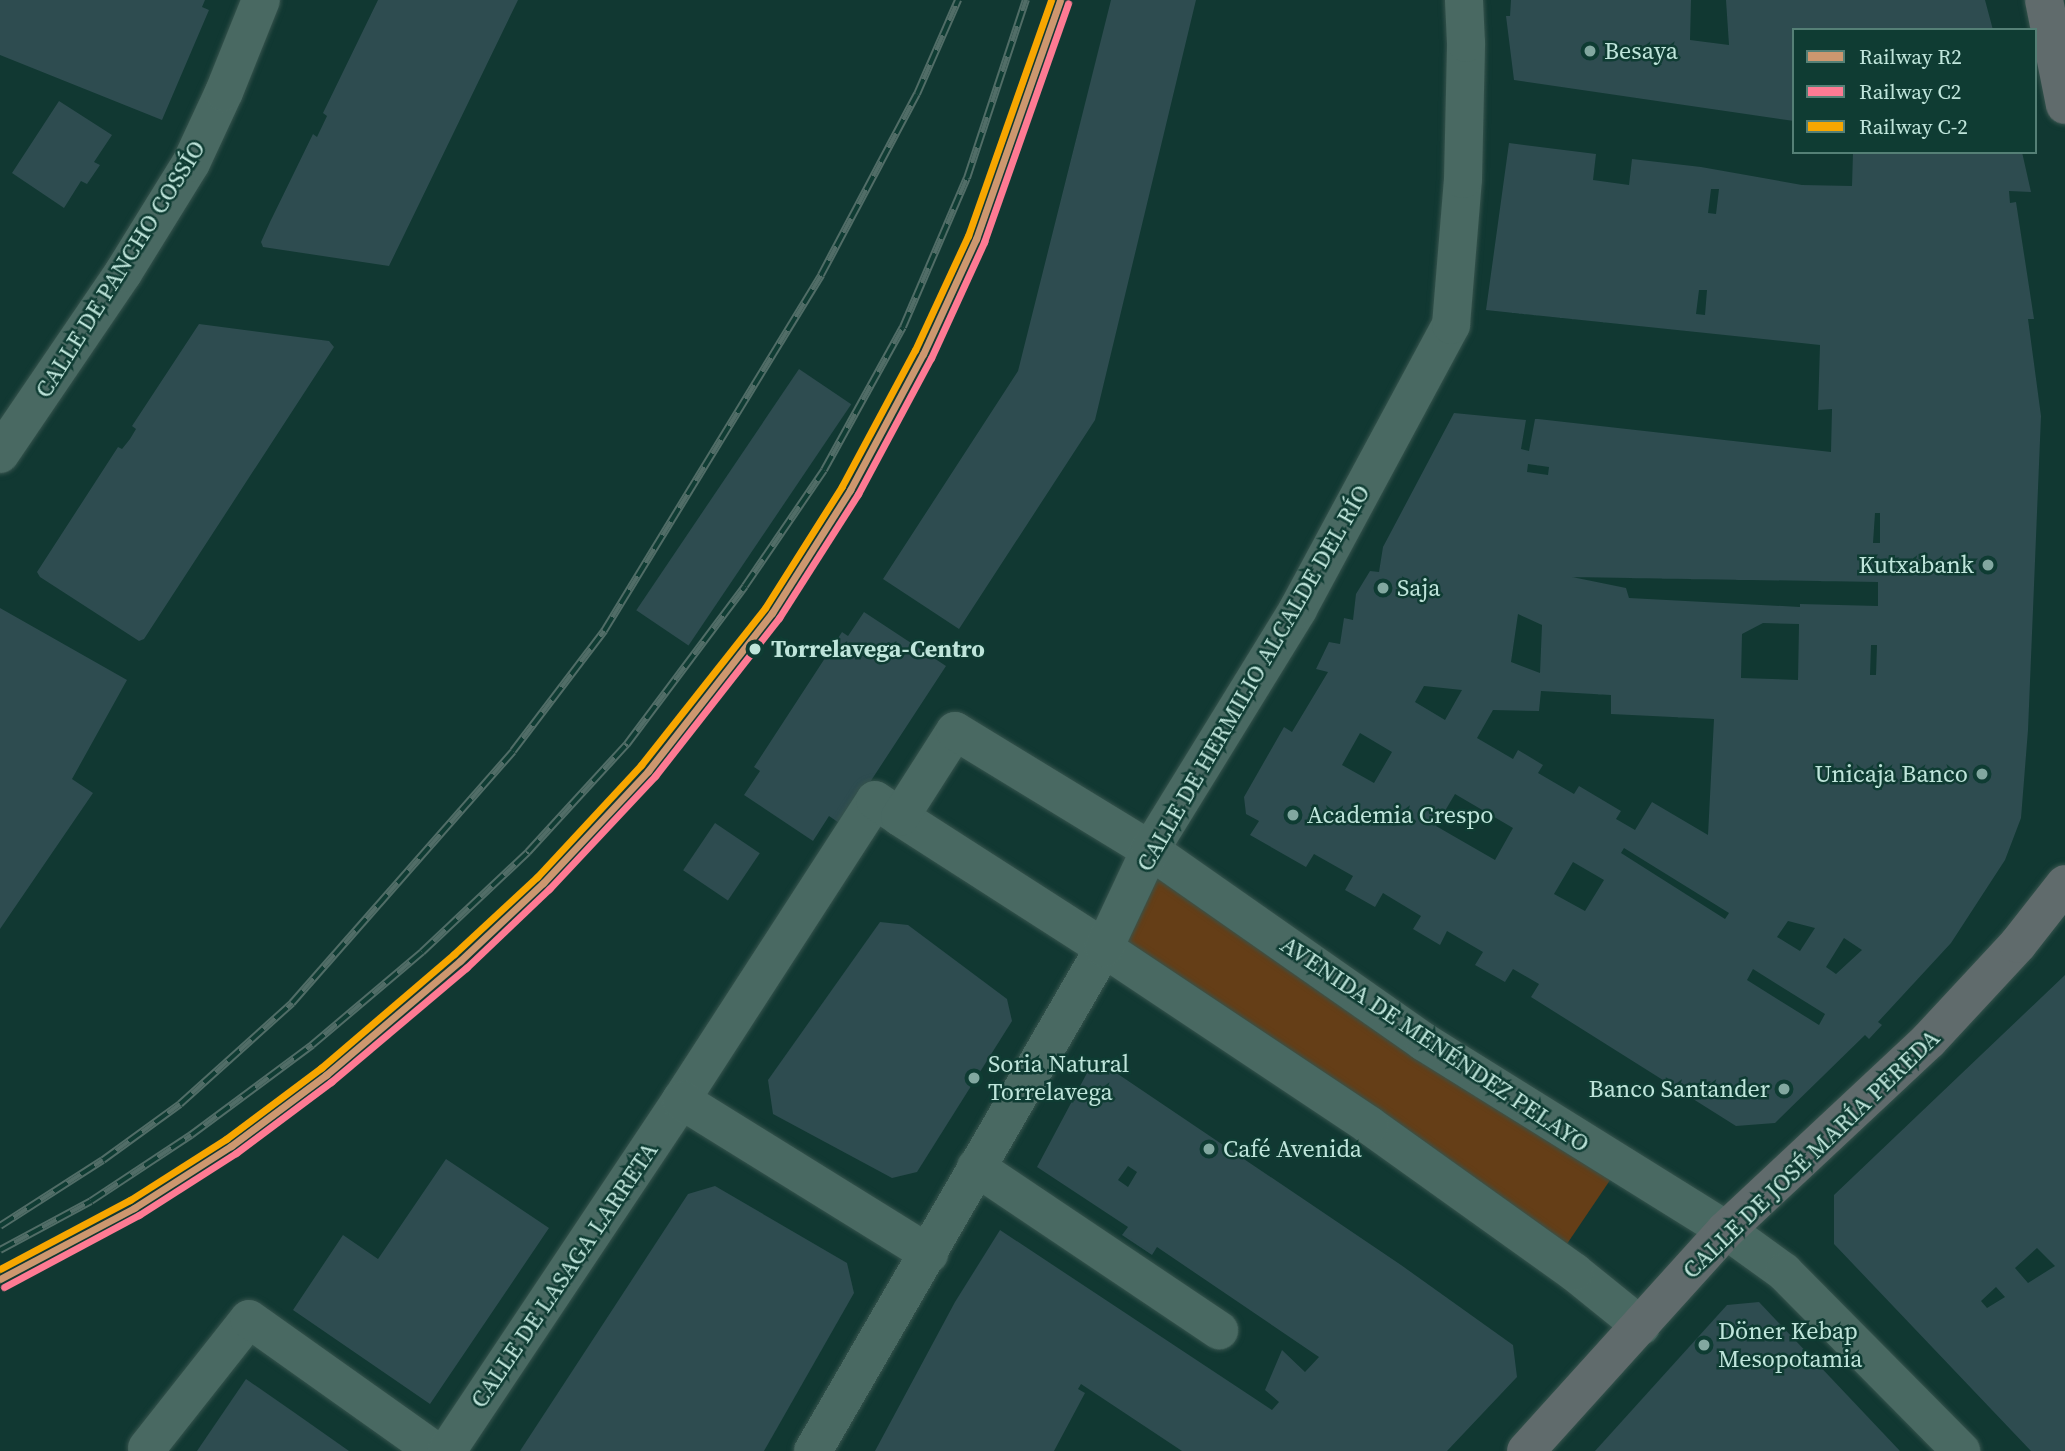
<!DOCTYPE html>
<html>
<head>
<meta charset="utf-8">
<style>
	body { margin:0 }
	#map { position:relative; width:2065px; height:1451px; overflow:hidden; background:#113832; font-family:"Source Serif 4",serif }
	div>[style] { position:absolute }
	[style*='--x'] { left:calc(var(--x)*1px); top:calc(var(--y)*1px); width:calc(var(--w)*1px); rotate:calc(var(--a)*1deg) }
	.green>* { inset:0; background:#653e17; transform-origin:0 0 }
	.building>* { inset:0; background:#2e4c50; transform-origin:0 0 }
	.roads { filter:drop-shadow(0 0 2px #36534d) drop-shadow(0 0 2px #36534d) }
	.minor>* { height:38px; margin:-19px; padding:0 19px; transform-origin:19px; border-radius:19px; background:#496962 }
	.highway>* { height:38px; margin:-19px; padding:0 19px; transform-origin:19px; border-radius:19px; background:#606b6c }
	.rail>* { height:8px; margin-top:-4px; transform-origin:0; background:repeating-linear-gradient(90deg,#0f3c33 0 16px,#516d67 0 32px); box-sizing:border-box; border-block:2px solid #516d67 }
	.rail-1>* { height:7px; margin:-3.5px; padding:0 3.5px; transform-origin:3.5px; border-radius:3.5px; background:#cd976f }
	.rail-2>* { height:7px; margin:-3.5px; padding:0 3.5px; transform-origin:3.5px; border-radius:3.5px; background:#fe7a93 }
	.rail-3>* { height:7px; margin:-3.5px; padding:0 3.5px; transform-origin:3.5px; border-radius:3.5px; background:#f7a600 }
	.dots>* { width:19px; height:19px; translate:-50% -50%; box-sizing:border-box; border:4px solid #0f3c33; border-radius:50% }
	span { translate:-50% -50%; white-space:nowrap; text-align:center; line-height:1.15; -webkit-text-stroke:5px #0f3c33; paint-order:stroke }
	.poi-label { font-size:24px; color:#bfe5db }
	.left { translate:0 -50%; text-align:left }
	.right { translate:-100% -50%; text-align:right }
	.street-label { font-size:24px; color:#bfe5db }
	.stop-label { font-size:24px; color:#bfe5db; font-weight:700 }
	.legend { position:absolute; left:1792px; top:28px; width:245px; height:126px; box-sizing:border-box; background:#0f3c33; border:2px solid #558076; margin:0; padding:9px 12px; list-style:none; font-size:21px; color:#bfe5db }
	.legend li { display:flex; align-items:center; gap:14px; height:35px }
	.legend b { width:35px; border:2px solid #558076 }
</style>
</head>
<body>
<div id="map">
	<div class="green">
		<div style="left:1150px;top:850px;width:566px;height:108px;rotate:34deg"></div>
	</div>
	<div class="building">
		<div style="clip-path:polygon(0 0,205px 0,202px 7px,209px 10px,162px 120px,0 55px)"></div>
		<div style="clip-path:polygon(378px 0,518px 0,389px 266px,263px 247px,261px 242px,270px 222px,313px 134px,317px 137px,327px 116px,323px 113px)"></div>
		<div style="clip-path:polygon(1111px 0,1196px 0,1095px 420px,959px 629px,883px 579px,1018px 371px)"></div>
		<div style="clip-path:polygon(1511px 0,1691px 0,1690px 40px,1729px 45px,1726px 0,1985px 0,1993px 30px,1794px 30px,1794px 121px,1514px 80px,1506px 16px,1510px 16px)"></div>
		<div style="clip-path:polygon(59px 101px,112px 135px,94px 162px,100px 165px,87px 184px,81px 181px,64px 208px,12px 173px)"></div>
		<div style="clip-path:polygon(evenodd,1509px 143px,1596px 154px,1593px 180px,1629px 185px,1632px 159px,1701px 167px,1802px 185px,1852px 186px,1853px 152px,2022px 152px,2031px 192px,2009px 191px,2010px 203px,2016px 202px,2034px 319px,2028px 319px,2041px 416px,2028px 730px,2021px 818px,2005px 860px,1951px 943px,1878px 1022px,1882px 1025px,1869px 1039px,1865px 1035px,1775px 1123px,1736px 1126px,1531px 997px,1539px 984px,1513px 969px,1505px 982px,1475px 965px,1483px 952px,1447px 931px,1440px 945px,1413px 929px,1421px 916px,1383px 893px,1375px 907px,1345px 890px,1353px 876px,1314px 854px,1306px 867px,1250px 835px,1259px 821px,1246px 814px,1244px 797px,1284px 727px,1292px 732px,1328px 672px,1316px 669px,1329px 642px,1340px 644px,1344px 618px,1353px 620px,1356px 594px,1370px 571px,1379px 572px,1383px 547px,1454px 413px,1526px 420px,1521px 449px,1529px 451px,1535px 419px,1538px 419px,1831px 452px,1832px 409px,1818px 410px,1820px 345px,1486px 310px,1509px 143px,1711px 189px,1719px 189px,1716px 214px,1708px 213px,1711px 189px,1509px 143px,1699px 290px,1707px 290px,1705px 315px,1696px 314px,1699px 290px,1509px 143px,1528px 464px,1549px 467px,1548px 475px,1527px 472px,1528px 464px,1509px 143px,1875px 513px,1880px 513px,1880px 543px,1873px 543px,1875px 513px,1509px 143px,1572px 577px,1878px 582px,1878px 606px,1800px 604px,1800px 607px,1629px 598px,1626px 588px,1572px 577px,1509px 143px,1518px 614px,1542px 625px,1540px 673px,1511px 662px,1518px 614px,1509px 143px,1763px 623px,1799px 624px,1798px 680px,1741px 678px,1742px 634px,1763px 623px,1509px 143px,1871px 645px,1877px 645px,1876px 675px,1870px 675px,1871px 645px,1509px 143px,1424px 686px,1462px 690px,1445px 720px,1415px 702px,1424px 686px,1509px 143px,1541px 691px,1611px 695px,1611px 714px,1714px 719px,1708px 835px,1652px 802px,1635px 830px,1616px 819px,1621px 811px,1579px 786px,1574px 794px,1538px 773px,1543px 765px,1518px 750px,1513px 759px,1477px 738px,1493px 710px,1539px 711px,1541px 691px,1509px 143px,1360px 733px,1392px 752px,1374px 783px,1342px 765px,1360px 733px,1509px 143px,1455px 794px,1513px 828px,1495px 860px,1436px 826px,1455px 794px,1509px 143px,1624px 848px,1729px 913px,1725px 919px,1621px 853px,1624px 848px,1509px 143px,1573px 862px,1604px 880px,1585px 911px,1554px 894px,1573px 862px,1509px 143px,1788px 921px,1815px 928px,1800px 951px,1777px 937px,1788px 921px,1509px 143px,1844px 938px,1862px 950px,1836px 974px,1826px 967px,1844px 938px,1509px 143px,1753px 969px,1825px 1014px,1819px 1025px,1747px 980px,1753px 969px)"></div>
		<div style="clip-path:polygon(199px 324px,329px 341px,334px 347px,144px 639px,139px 641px,40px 577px,37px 572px,118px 447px,122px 449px,130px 439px,136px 429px,132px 426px)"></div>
		<div style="left:799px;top:369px;width:63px;height:291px;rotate:34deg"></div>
		<div style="clip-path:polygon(0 608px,127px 680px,72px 779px,93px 793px,0 929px)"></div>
		<div style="clip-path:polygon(864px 612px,946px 666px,842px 825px,829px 816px,813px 841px,744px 795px,760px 771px,754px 767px,842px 632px,848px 636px)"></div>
		<div style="left:715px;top:823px;width:54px;height:57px;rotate:34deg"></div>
		<div style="clip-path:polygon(880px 922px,908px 925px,1007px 999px,1012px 1021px,917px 1172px,892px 1178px,773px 1114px,768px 1080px)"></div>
		<div style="clip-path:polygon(evenodd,2065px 975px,2065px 1451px,2031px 1451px,1834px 1244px,1834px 1195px,2065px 975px,2037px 1248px,2055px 1266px,2028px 1283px,2015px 1268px,2037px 1248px,2065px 975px,1996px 1287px,2005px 1297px,1987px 1308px,1981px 1301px,1996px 1287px)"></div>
		<div style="clip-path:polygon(evenodd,1109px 1068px,1401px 1265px,1513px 1345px,1517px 1377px,1447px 1451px,1182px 1451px,1081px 1384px,1078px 1389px,1085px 1393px,1054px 1451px,875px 1451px,955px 1302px,1000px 1230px,1272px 1410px,1279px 1402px,1265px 1390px,1282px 1350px,1305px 1372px,1319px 1357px,1157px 1247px,1152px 1255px,1122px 1235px,1128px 1227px,1037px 1167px,1087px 1073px,1109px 1068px,1128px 1166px,1137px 1172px,1128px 1187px,1118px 1180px,1128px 1166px)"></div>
		<div style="clip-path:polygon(446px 1159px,549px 1228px,430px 1404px,293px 1310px,343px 1235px,378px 1259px)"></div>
		<div style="clip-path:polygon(715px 1186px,847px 1263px,854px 1293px,764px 1451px,520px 1451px,688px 1194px)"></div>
		<div style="clip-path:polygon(1759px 1302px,1900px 1451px,1595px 1451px,1727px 1305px)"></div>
		<div style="clip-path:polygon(246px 1379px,295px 1413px,349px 1451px,197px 1451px)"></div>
	</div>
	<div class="roads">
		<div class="minor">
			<div style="--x:0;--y:454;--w:219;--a:-55.8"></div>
			<div style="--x:123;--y:273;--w:129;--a:-58.3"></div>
			<div style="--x:191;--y:163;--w:78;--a:-65.1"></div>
			<div style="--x:224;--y:92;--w:99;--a:-68.1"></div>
			<div style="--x:681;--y:1100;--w:357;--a:-57.1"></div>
			<div style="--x:875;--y:800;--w:30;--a:34"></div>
			<div style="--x:976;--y:1167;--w:293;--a:33.9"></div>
			<div style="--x:1641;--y:1326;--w:86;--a:-141.1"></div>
			<div style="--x:1574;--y:1272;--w:252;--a:-144.4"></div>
			<div style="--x:1369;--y:1125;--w:319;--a:-146.3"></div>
			<div style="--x:1104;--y:948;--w:242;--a:-147.3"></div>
			<div style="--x:900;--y:817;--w:102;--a:-57.4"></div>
			<div style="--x:955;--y:731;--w:228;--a:31.4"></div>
			<div style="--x:1150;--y:850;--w:335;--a:35"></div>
			<div style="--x:1424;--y:1042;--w:356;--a:31.9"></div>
			<div style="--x:1726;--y:1230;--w:72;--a:35.9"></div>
			<div style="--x:1784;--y:1272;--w:252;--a:45.3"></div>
			<div style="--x:147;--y:1448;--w:164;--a:-51.7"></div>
			<div style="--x:249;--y:1319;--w:228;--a:35.4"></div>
			<div style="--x:447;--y:1451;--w:422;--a:-56.3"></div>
			<div style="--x:681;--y:1100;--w:292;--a:31.8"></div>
			<div style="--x:813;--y:1451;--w:581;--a:-59.95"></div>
			<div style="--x:1104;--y:948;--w:108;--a:-64.9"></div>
			<div style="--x:1150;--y:850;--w:283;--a:-58.4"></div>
			<div style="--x:1298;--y:609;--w:323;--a:-61.7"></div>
			<div style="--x:1451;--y:325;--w:146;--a:-85.3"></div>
			<div style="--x:1463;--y:179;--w:136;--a:-88.7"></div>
			<div style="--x:1466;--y:43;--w:43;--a:-92.7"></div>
		</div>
		<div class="highway">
			<div style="--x:2044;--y:0;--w:107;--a:78.7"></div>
			<div style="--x:1526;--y:1451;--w:298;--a:-47.9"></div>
			<div style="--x:1726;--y:1230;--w:277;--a:-43.1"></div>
			<div style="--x:1928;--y:1041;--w:132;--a:-47.1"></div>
			<div style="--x:2018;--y:944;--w:76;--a:-51.9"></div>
		</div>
	</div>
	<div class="rail">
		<div style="--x:0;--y:1226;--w:122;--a:-32.7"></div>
		<div style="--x:103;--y:1160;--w:95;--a:-36"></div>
		<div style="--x:180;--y:1104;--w:151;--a:-42"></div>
		<div style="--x:292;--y:1003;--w:335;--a:-48.7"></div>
		<div style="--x:513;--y:751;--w:151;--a:-52.8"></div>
		<div style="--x:604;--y:631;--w:417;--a:-58.6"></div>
		<div style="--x:821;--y:275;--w:205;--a:-62.1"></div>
		<div style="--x:917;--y:94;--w:103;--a:-66.4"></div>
		<div style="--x:0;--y:1250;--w:103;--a:-28.3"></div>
		<div style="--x:91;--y:1201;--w:120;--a:-33.4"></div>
		<div style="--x:191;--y:1135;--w:151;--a:-36.6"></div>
		<div style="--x:312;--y:1045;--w:144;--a:-40.2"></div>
		<div style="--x:422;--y:952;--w:146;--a:-43.3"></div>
		<div style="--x:528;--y:852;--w:147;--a:-47.5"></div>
		<div style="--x:627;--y:744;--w:197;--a:-53.2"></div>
		<div style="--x:745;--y:586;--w:140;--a:-55.7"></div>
		<div style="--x:824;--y:470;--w:163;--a:-61.1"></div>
		<div style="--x:903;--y:327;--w:162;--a:-66.8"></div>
		<div style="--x:967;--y:178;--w:188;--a:-71.7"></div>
	</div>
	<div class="rail-1">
		<div style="--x:0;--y:1279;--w:152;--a:-27.9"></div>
		<div style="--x:134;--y:1208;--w:115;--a:-32.6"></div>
		<div style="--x:231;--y:1146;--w:119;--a:-36.8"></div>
		<div style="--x:326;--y:1075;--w:176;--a:-40.4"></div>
		<div style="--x:460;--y:961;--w:114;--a:-43.2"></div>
		<div style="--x:543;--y:883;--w:154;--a:-46.8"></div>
		<div style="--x:648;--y:771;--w:201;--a:-51.9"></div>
		<div style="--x:772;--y:613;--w:146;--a:-57.6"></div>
		<div style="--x:850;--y:490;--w:154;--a:-61.8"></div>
		<div style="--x:923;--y:354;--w:127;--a:-65.3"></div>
		<div style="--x:976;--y:239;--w:253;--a:-70.6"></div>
	</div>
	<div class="rail-2">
		<div style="--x:4;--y:1287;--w:153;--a:-28.1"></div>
		<div style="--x:139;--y:1215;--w:115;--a:-32.6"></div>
		<div style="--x:236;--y:1153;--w:119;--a:-36.8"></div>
		<div style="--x:331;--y:1082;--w:177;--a:-40.2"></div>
		<div style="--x:466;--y:968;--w:115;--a:-43.6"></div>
		<div style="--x:549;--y:889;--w:155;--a:-46.8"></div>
		<div style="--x:655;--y:776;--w:201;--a:-51.9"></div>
		<div style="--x:779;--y:618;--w:147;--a:-57.5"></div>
		<div style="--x:858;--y:494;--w:154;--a:-61.8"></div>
		<div style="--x:931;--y:358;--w:128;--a:-65.4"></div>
		<div style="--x:984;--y:242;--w:253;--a:-70.6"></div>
	</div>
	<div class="rail-3">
		<div style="--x:0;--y:1269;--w:147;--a:-28"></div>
		<div style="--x:130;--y:1200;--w:114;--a:-32.4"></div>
		<div style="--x:226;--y:1139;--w:119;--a:-36.8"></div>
		<div style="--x:321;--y:1068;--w:175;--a:-40.6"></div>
		<div style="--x:454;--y:954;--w:113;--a:-42.9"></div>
		<div style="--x:537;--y:877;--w:153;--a:-47.1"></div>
		<div style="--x:641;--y:765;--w:200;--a:-51.7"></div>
		<div style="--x:765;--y:608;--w:144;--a:-57.7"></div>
		<div style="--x:842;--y:486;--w:154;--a:-61.8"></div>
		<div style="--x:915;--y:350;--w:126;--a:-65.1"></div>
		<div style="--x:968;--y:236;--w:250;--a:-70.6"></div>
	</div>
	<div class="dots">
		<div style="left:1590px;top:51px;background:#82a8a0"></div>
		<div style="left:1988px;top:565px;background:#82a8a0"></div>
		<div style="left:1383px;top:588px;background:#82a8a0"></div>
		<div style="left:755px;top:649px;background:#bfe5db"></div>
		<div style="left:1982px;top:774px;background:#82a8a0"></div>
		<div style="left:1293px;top:815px;background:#82a8a0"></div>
		<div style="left:974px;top:1078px;background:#82a8a0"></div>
		<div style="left:1784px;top:1089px;background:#82a8a0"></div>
		<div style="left:1209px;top:1149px;background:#82a8a0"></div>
		<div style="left:1704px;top:1345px;background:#82a8a0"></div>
	</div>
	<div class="poi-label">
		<span class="left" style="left:1604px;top:51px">Besaya</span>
		<span class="right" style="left:1974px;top:565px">Kutxabank</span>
		<span class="left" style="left:1397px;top:588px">Saja</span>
		<span class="right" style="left:1968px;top:774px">Unicaja Banco</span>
		<span class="left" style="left:1307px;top:815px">Academia Crespo</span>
		<span class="left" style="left:988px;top:1078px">Soria Natural<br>Torrelavega</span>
		<span class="right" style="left:1770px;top:1089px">Banco Santander</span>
		<span class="left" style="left:1223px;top:1149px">Café Avenida</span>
		<span class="left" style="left:1718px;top:1345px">Döner Kebap<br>Mesopotamia</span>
	</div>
	<div class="street-label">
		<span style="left:120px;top:269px;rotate:-58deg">CALLE DE PANCHO COSSÍO</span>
		<span style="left:1253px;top:678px;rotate:-60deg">CALLE DE HERMILIO ALCALDE DEL RÍO</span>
		<span style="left:1435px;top:1044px;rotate:34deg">AVENIDA DE MENÉNDEZ PELAYO</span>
		<span style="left:1811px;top:1154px;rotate:-44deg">CALLE DE JOSÉ MARÍA PEREDA</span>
		<span style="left:564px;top:1275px;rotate:-56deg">CALLE DE LASAGA LARRETA</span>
	</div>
	<div class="stop-label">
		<span class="left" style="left:771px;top:649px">Torrelavega-Centro</span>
	</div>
	<ul class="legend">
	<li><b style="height:9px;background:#cd976f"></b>Railway R2</li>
	<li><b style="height:9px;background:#fe7a93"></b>Railway C2</li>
	<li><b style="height:9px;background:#f7a600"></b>Railway C-2</li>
	</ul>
</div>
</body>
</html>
